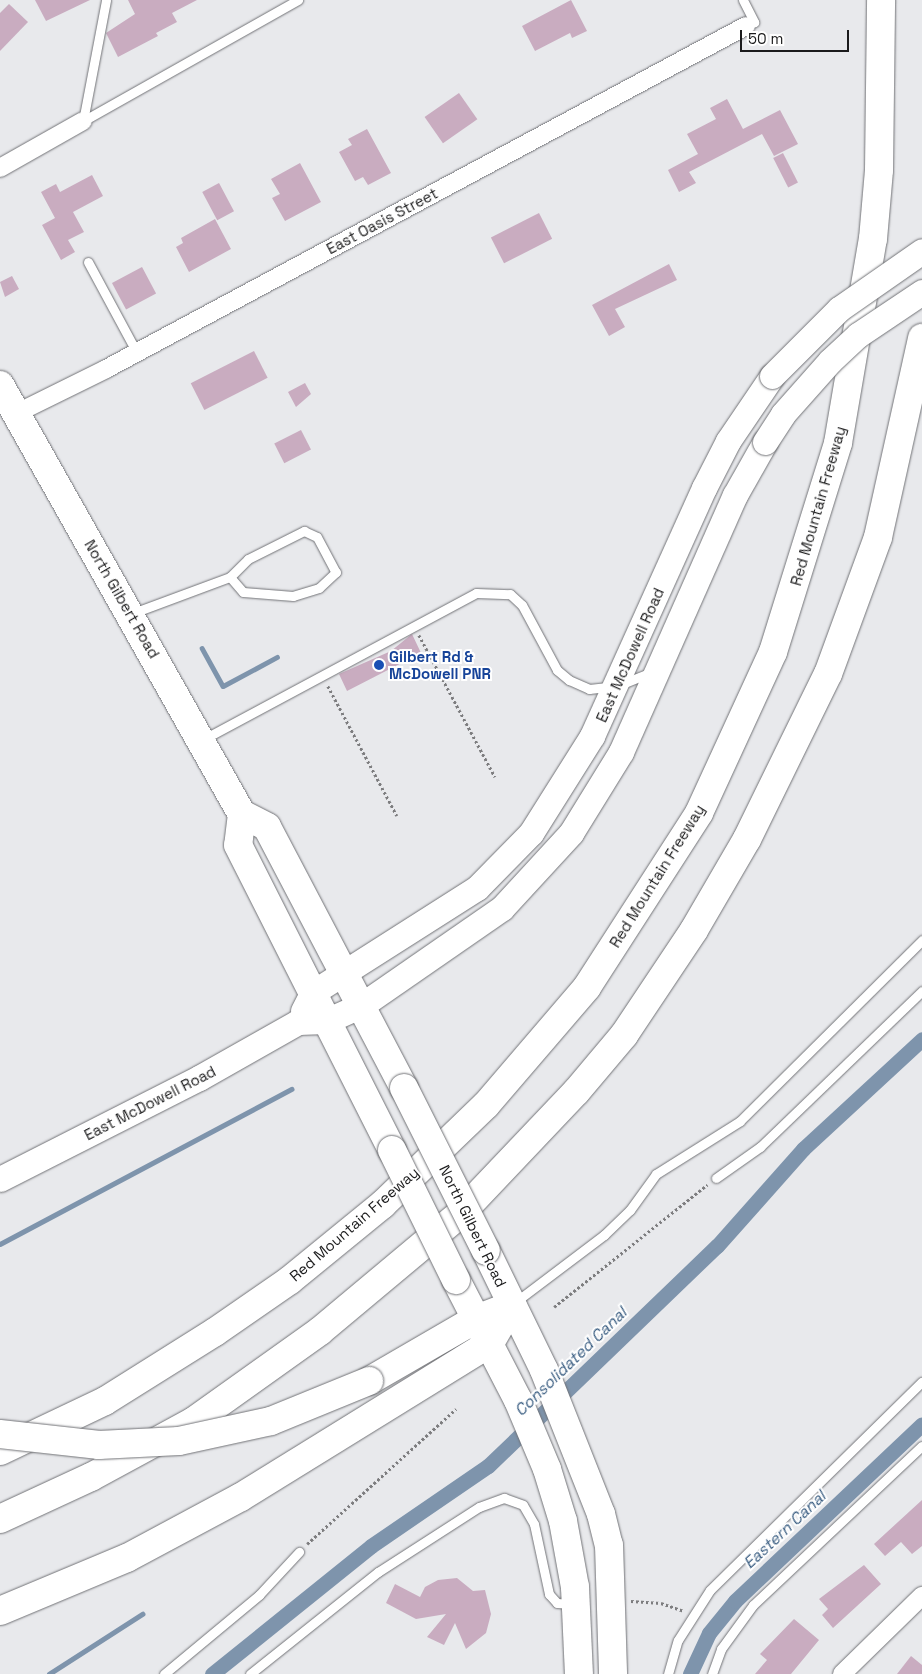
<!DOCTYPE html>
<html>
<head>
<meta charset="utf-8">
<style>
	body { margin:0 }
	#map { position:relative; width:922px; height:1674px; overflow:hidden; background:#e8e9ec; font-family:"Space Grotesk",sans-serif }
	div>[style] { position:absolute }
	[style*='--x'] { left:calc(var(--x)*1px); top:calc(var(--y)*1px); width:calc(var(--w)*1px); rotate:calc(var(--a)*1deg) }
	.stream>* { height:4.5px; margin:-2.25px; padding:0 2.25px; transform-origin:2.25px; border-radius:2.25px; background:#7e94ac }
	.canal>* { height:15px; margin:-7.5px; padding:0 7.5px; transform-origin:7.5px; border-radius:7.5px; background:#7e94ac }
	.building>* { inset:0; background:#c9acc0; transform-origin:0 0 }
	.path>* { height:2.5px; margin-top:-1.25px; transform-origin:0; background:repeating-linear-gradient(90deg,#7d7d7f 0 2.5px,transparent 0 5px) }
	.roads { filter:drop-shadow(0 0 1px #717276) drop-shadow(0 0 1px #717276) }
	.lane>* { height:9px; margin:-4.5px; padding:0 4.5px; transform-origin:4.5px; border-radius:4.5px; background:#fff }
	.street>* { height:18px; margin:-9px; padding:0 9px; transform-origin:9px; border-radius:9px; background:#fff }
	.secondary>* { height:25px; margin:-12.5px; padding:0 12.5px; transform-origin:12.5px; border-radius:12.5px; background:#fff }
	.primary>* { height:28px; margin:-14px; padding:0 14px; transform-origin:14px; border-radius:14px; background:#fff }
	.highway>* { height:28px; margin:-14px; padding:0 14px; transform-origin:14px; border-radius:14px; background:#fff }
	.bridges { filter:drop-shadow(0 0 1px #717276) drop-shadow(0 0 1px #717276) }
	.secondary-bridge>* { height:25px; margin:-12.5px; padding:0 12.5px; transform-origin:12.5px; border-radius:12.5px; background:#fff }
	.primary-bridge>* { height:28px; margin:-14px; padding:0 14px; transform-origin:14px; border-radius:14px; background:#fff }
	.highway-bridge>* { height:28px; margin:-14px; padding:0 14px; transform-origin:14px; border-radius:14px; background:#fff }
	.dots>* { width:14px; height:14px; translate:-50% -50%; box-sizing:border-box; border:2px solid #fff; border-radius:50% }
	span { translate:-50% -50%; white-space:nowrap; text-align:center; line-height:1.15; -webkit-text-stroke:4px #fff; paint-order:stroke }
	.street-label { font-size:15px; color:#1b1b1c }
	.transit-label { font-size:15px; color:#164399; font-weight:700 }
	.left { translate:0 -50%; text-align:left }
	.water-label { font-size:16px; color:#365a7f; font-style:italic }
	.scale { position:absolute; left:740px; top:30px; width:109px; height:22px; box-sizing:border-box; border:2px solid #1b1b1c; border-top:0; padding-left:6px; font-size:15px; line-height:18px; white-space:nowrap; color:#1b1b1c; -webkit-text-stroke:4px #fff; paint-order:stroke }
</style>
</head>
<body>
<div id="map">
	<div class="stream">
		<div style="--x:202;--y:648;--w:43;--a:61.1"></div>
		<div style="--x:223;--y:686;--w:61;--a:-28.2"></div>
		<div style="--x:0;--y:1244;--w:330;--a:-28"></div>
		<div style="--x:49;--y:1674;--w:111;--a:-32.8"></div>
	</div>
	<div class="canal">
		<div style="--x:212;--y:1674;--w:204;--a:-38.8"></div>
		<div style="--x:371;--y:1546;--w:142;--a:-34.4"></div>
		<div style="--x:488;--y:1466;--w:318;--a:-43.9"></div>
		<div style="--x:717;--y:1246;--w:130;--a:-48.4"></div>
		<div style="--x:803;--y:1149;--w:162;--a:-42.7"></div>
		<div style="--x:690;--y:1674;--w:45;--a:-65.1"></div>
		<div style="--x:709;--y:1633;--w:41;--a:-50.9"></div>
		<div style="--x:735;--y:1601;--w:257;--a:-43.4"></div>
	</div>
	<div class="building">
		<div style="clip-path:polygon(35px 0,90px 0,46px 21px)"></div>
		<div style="clip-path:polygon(128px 0,197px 0,172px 13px,177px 22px,156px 33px,158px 36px,118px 57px,106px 33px,135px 14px)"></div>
		<div style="clip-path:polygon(571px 0,587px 31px,572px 38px,570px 33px,535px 51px,522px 26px)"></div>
		<div style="clip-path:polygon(9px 4px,28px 22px,0 51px,0 13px)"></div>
		<div style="left:459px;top:93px;width:32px;height:42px;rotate:55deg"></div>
		<div style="clip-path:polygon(727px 99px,743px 129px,780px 110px,798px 144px,774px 156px,762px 134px,689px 172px,696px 183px,679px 192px,668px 170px,698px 154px,687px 134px,716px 119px,710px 108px)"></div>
		<div style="clip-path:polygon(367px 129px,391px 173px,368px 185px,363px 177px,355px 181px,339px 152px,352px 145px,348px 139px)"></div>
		<div style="left:783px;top:153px;width:33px;height:11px;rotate:63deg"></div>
		<div style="clip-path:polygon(300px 163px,321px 202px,285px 221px,272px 198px,280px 194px,271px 179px)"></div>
		<div style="clip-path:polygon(92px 175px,103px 196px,73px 212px,84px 232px,68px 240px,75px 252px,61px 260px,42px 225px,55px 218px,41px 192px,56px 184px,60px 192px)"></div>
		<div style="left:219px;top:183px;width:32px;height:19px;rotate:62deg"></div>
		<div style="left:539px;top:213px;width:29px;height:54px;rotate:63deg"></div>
		<div style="clip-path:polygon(215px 219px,231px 249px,189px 272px,176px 247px,183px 243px,181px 238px)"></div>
		<div style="clip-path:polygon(669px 264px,677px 280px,615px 309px,625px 327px,609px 336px,592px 305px)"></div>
		<div style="left:142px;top:267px;width:30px;height:34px;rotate:62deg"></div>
		<div style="clip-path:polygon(12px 276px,19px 289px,5px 297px,0 282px)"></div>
		<div style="left:254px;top:351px;width:30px;height:71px;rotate:63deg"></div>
		<div style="clip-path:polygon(305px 383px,311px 394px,296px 407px,288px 392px)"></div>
		<div style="left:301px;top:430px;width:22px;height:30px;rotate:63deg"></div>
		<div style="clip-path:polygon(412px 634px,421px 653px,347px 691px,339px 674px,391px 651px)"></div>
		<div style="clip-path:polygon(922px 1500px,922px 1546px,912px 1554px,901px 1542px,885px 1556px,874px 1544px)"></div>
		<div style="clip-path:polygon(864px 1565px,881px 1584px,833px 1628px,822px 1615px,828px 1609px,819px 1599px)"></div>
		<div style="clip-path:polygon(457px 1578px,473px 1591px,485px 1590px,491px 1614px,486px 1633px,466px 1649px,455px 1623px,444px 1645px,427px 1637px,446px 1614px,416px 1619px,386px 1603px,395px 1584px,420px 1597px,425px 1587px,438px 1580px)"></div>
		<div style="clip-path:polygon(794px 1619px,819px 1640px,791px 1674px,755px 1674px,767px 1660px,760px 1654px)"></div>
		<div style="clip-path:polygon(911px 1656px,922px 1665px,922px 1674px,897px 1674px)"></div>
	</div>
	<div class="path">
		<div style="--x:419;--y:635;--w:161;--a:61.8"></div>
		<div style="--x:328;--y:686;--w:147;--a:62"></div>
		<div style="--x:554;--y:1307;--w:196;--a:-38.6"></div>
		<div style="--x:307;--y:1544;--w:201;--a:-42.2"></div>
		<div style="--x:631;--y:1601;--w:30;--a:4"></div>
		<div style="--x:661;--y:1603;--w:24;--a:19"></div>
	</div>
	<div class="roads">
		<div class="lane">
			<div style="--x:743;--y:0;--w:25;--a:63"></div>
			<div style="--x:754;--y:22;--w:9;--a:153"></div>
			<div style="--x:83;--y:121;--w:247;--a:-29.4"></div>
			<div style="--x:83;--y:121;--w:123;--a:-79.2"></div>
			<div style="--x:88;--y:262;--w:103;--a:61.7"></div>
			<div style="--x:133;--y:613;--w:103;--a:-20.4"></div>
			<div style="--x:230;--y:577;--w:25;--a:-45"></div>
			<div style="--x:248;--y:559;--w:63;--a:-26.6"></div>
			<div style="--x:304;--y:531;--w:14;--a:25"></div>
			<div style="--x:317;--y:537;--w:40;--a:62"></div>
			<div style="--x:336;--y:572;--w:23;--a:137"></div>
			<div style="--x:319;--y:588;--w:27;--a:163"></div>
			<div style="--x:293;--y:596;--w:50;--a:-175.4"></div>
			<div style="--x:243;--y:592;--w:20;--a:-131"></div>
			<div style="--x:202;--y:740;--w:311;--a:-28.2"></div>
			<div style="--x:476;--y:593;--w:34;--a:2"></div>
			<div style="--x:510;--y:594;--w:16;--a:43"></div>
			<div style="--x:522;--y:605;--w:74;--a:61.7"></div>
			<div style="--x:557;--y:670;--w:16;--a:40"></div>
			<div style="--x:569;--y:680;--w:22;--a:24"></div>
			<div style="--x:589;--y:689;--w:28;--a:-6"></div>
			<div style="--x:617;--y:686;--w:35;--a:-22"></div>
			<div style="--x:716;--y:1178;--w:54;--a:-35.2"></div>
			<div style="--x:760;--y:1147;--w:225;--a:-43.9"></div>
			<div style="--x:514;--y:1303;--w:113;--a:-37.1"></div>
			<div style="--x:604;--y:1235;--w:36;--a:-44"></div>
			<div style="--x:630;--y:1210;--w:44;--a:-54.2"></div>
			<div style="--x:656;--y:1174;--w:99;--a:-32.2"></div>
			<div style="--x:740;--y:1121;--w:257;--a:-44.8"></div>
			<div style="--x:164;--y:1674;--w:124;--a:-39.7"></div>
			<div style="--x:259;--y:1595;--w:59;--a:-47.1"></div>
			<div style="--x:250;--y:1674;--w:164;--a:-38.6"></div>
			<div style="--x:378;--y:1572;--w:120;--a:-32.8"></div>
			<div style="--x:479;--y:1507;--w:27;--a:-20"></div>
			<div style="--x:504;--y:1498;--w:20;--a:20"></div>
			<div style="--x:523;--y:1505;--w:22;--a:60"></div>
			<div style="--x:534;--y:1524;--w:72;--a:77.9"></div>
			<div style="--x:549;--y:1594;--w:12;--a:48"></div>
			<div style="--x:557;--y:1603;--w:16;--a:4"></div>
			<div style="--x:668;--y:1674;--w:35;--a:-74"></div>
			<div style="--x:678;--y:1640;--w:59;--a:-57.4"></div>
			<div style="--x:710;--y:1590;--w:297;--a:-44.5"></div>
			<div style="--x:712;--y:1674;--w:27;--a:-70"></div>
			<div style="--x:721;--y:1649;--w:54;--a:-54"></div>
			<div style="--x:753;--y:1605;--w:232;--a:-43.3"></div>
		</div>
		<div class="street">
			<div style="--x:0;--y:168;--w:95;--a:-29.5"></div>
			<div style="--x:15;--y:414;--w:102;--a:-26.3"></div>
			<div style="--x:106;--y:369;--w:726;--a:-28.19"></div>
			<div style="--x:842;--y:1674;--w:112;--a:-44.3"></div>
		</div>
		<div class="secondary">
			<div style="--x:303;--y:1011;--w:20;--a:-63"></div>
			<div style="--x:312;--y:993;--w:196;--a:-32.5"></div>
			<div style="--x:477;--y:888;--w:77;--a:-45.5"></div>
			<div style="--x:531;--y:833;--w:115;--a:-57.8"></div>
			<div style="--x:592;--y:736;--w:272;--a:-65.7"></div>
			<div style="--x:704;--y:488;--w:53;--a:-62.9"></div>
			<div style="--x:728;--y:441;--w:78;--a:-55.9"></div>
			<div style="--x:0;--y:1179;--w:223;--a:-26.9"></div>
			<div style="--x:199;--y:1078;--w:114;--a:-29.5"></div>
			<div style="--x:298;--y:1022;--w:28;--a:-2"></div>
			<div style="--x:326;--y:1021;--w:39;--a:-24"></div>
			<div style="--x:362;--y:1005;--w:170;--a:-34.7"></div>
			<div style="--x:502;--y:908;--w:102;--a:-47.4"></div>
			<div style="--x:571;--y:833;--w:95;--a:-58.3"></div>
			<div style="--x:621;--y:752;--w:281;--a:-66.1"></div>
			<div style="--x:735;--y:495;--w:61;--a:-60.5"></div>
		</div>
		<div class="primary">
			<div style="--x:0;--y:385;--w:493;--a:60.6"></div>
			<div style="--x:242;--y:814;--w:28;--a:27"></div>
			<div style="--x:267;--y:827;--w:295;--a:62.3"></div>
			<div style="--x:242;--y:814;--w:31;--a:97"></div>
			<div style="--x:238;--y:845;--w:342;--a:63.2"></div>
			<div style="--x:486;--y:1251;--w:132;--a:64"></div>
			<div style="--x:544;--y:1370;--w:155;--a:68.4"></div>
			<div style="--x:601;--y:1514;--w:32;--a:76"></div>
			<div style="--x:609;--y:1545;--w:129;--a:88.2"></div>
			<div style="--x:456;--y:1280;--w:135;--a:62.7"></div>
			<div style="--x:518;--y:1400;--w:75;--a:67.2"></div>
			<div style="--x:547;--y:1469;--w:54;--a:72.9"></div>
			<div style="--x:563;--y:1521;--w:67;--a:79.7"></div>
			<div style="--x:575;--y:1587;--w:87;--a:87.4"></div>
		</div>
		<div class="highway">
			<div style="--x:369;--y:1381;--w:124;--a:-30.1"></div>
			<div style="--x:476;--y:1319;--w:39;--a:-21"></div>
			<div style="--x:0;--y:1451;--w:116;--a:-25.5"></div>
			<div style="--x:105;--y:1401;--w:130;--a:-32.1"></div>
			<div style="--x:215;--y:1332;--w:91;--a:-34.7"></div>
			<div style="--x:290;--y:1280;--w:119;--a:-39.2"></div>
			<div style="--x:382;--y:1205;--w:144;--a:-43.9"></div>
			<div style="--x:486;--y:1105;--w:155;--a:-49.4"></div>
			<div style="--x:587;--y:987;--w:207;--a:-57.2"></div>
			<div style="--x:699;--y:813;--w:177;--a:-65.3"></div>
			<div style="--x:773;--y:652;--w:219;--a:-72.7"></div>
			<div style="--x:838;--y:443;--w:207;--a:-80.3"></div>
			<div style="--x:873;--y:239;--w:69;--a:-85"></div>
			<div style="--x:879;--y:170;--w:170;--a:-89.3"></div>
			<div style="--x:0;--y:1519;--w:100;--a:-24.8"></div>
			<div style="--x:91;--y:1477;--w:117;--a:-28.5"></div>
			<div style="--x:194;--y:1421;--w:155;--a:-35.5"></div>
			<div style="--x:320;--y:1331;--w:184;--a:-39.9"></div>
			<div style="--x:461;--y:1213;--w:167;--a:-46.5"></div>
			<div style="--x:576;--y:1092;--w:75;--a:-49.9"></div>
			<div style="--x:624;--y:1035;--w:126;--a:-56.3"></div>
			<div style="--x:694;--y:930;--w:105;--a:-59.8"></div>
			<div style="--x:747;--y:839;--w:184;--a:-63.9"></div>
			<div style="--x:828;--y:674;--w:146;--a:-69.9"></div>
			<div style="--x:878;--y:537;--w:204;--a:-77.5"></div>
			<div style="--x:0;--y:1611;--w:138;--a:-22.7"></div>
			<div style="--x:127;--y:1558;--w:129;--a:-28.2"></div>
			<div style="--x:241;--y:1497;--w:293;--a:-31.7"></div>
			<div style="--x:490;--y:1343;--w:44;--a:-59.9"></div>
		</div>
	</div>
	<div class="bridges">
		<div class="secondary-bridge">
			<div style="--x:772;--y:376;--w:95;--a:-45"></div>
			<div style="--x:839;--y:309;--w:101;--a:-34.9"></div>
			<div style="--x:765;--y:442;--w:33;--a:-57"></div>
			<div style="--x:783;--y:414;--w:71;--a:-48.4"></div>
			<div style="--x:830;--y:361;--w:38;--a:-43"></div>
			<div style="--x:858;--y:335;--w:77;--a:-33.9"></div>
		</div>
		<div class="primary-bridge">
			<div style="--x:404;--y:1088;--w:182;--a:63.3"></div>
			<div style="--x:392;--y:1150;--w:145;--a:63.8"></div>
		</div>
		<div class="highway-bridge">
			<div style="--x:0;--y:1434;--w:100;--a:6.3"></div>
			<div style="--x:99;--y:1445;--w:80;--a:-2.9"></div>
			<div style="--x:179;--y:1441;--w:94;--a:-12.3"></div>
			<div style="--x:271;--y:1421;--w:106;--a:-22.2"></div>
		</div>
	</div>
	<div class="dots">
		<div style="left:379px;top:665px;background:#1a4fb4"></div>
	</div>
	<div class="street-label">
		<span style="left:382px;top:221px;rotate:-28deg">East Oasis Street</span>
		<span style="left:818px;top:506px;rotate:-74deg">Red Mountain Freeway</span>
		<span style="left:122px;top:599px;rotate:60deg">North Gilbert Road</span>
		<span style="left:630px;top:655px;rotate:-66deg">East McDowell Road</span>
		<span style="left:657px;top:876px;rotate:-58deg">Red Mountain Freeway</span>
		<span style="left:150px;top:1103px;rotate:-27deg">East McDowell Road</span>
		<span style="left:354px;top:1224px;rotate:-41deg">Red Mountain Freeway</span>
		<span style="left:473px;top:1226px;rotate:64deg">North Gilbert Road</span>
	</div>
	<div class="transit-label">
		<span class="left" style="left:389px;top:665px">Gilbert Rd &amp;<br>McDowell PNR</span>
	</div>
	<div class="water-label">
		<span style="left:571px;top:1362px;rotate:-44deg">Consolidated Canal</span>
		<span style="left:785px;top:1530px;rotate:-43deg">Eastern Canal</span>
	</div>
	<div class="scale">50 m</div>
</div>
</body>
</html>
